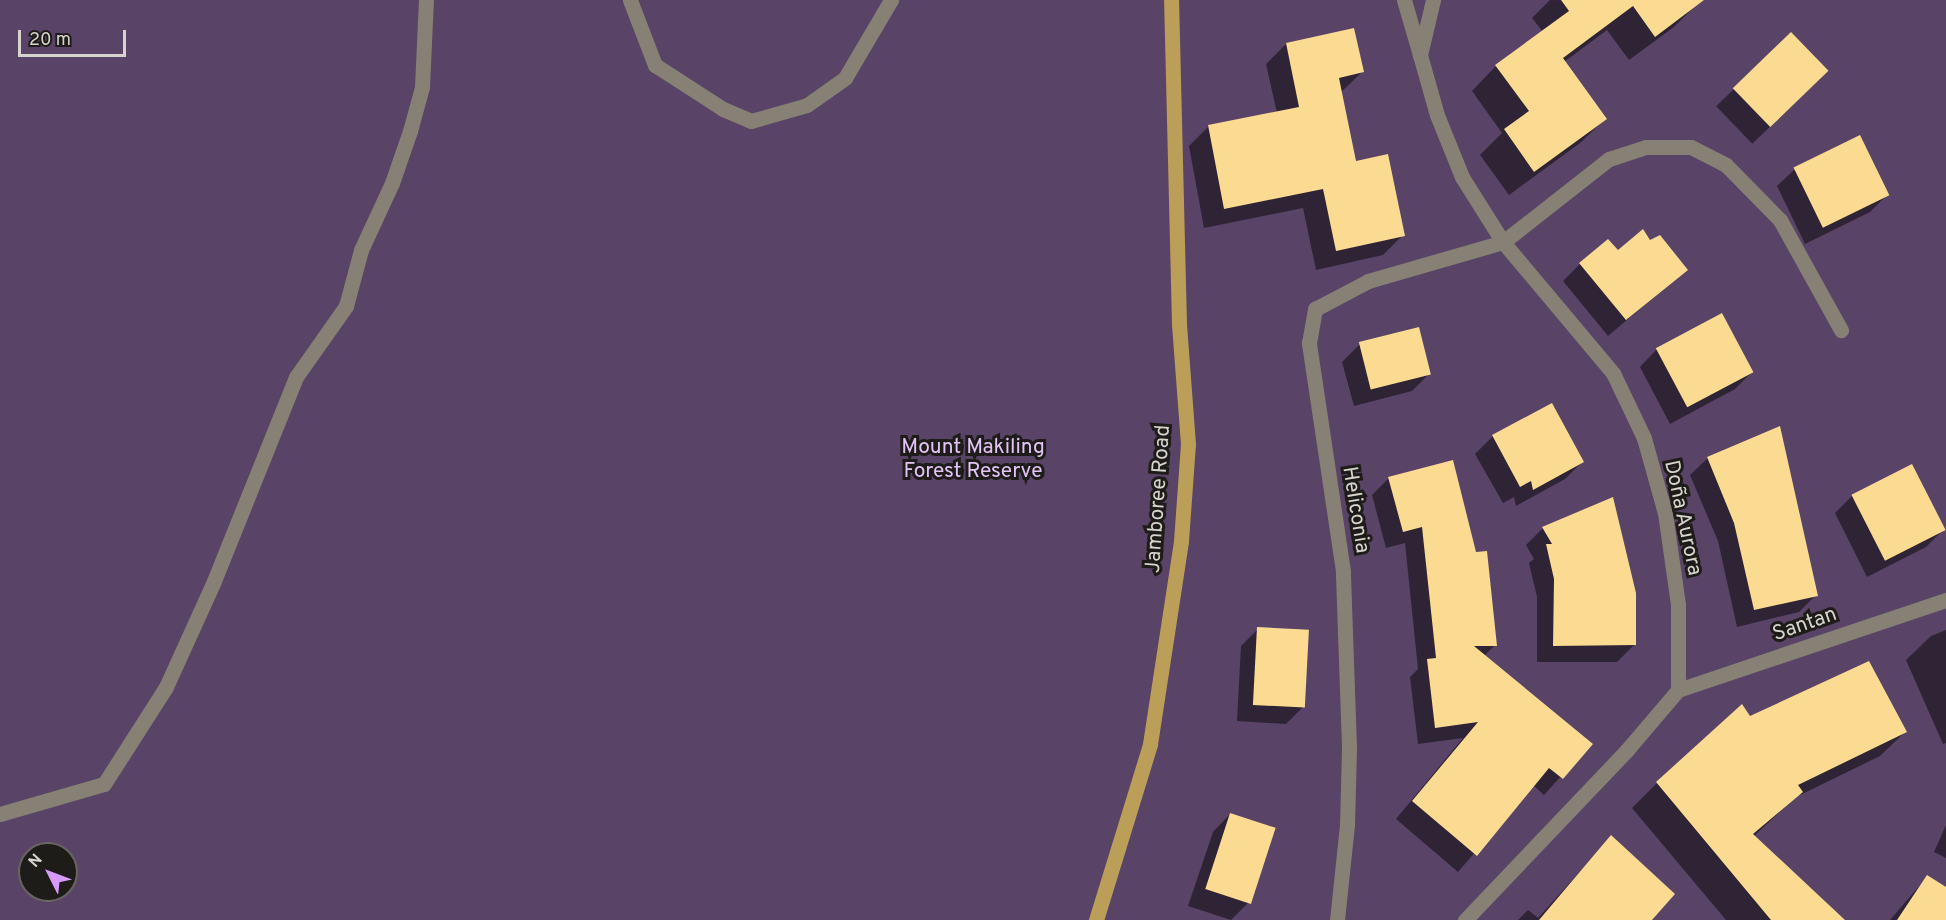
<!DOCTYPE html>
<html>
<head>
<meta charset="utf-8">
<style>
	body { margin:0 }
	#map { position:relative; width:1946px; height:920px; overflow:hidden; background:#39342a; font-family:Overpass,sans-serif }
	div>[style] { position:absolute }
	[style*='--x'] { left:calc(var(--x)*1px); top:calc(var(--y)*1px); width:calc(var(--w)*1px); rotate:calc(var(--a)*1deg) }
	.green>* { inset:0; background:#594366 }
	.shadow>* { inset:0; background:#0007; transform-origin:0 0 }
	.building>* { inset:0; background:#fbda91; transform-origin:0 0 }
	.minor>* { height:15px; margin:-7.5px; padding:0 7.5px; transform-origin:7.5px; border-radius:7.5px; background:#868075 }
	.major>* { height:15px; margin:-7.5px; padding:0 7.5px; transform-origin:7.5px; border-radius:7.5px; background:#bb9e57 }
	span { translate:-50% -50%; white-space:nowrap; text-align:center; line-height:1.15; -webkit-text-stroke:6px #1e1c18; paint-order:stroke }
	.park-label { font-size:21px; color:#e2c3f6 }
	.street-label { font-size:21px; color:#d7d4ce }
	.north { position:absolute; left:18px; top:842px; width:60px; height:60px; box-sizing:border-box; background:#1e1c18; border:2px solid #686661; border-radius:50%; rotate:312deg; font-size:16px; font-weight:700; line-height:24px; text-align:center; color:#d7d4ce }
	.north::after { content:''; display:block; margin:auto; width:21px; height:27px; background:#d69bfa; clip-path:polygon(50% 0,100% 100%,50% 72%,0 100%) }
	.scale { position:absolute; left:18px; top:30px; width:108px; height:27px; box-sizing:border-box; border:3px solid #d7d4ce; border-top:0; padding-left:8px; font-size:18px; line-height:21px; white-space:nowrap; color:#d7d4ce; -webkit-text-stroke:4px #1e1c18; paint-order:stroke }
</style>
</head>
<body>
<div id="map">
	<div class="green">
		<div style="clip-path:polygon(evenodd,0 0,1946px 0,1946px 920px,0 920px,0 0,30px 854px,66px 854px,66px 890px,30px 890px,30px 854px)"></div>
	</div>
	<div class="shadow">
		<div style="clip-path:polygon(1550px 0,1699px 2px,1674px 27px,1629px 60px,1607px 30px,1564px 62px,1605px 119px,1580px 143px,1509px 195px,1480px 155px,1502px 133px,1472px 91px,1496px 66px,1543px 32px,1532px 18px)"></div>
		<div style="left:1791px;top:34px;width:52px;height:104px;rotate:46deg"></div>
		<div style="clip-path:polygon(1286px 44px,1362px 72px,1340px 93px,1355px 163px,1403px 235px,1383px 255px,1316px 270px,1303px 208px,1204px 228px,1189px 146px,1209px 126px,1277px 113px,1266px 64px)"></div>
		<div style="clip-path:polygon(1795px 169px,1887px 195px,1870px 212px,1805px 244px,1777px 186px)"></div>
		<div style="clip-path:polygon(1650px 242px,1686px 270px,1608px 336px,1563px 281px,1580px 264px)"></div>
		<div style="clip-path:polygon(1360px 344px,1429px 374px,1412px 391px,1354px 406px,1342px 362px)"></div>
		<div style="clip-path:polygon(1657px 349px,1752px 372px,1735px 389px,1670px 424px,1640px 367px)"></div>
		<div style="clip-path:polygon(1551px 405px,1582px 462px,1565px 479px,1516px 506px,1514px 497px,1503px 503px,1475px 454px,1493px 436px)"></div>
		<div style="clip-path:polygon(1708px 458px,1816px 595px,1799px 612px,1737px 627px,1718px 541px,1690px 475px)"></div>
		<div style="clip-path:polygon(1452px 462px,1495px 645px,1484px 656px,1590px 744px,1544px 795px,1533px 785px,1458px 872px,1396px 819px,1463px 738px,1418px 744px,1410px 677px,1418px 669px,1405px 543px,1386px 548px,1372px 495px,1389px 478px)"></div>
		<div style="clip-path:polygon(1911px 466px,1943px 530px,1926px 547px,1867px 577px,1835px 513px,1852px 496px)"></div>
		<div style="clip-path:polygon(1543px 528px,1634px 645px,1617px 662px,1537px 662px,1537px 597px,1529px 563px,1534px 559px,1526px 545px)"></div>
		<div style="clip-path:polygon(1258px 629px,1303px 707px,1286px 724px,1237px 721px,1241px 646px)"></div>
		<div style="clip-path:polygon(1946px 630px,1946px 743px,1943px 744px,1906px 660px,1931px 636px)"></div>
		<div style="clip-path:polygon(1749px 718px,1905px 732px,1880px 756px,1796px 797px,1754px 836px,1842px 920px,1726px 920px,1632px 808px,1657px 783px)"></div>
		<div style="clip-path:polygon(1230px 814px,1248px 903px,1231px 920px,1188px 906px,1213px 832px)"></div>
		<div style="clip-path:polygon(1946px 825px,1946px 858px,1934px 852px)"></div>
		<div style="clip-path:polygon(1611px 837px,1650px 920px,1518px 920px,1528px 910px,1538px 918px)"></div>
		<div style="clip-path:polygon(1927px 877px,1946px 889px,1946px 920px,1890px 920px)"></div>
	</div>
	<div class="building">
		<div style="clip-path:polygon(1561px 0,1704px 0,1655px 37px,1633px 6px,1563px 58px,1607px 119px,1534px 172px,1504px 129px,1529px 111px,1495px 65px,1569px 11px)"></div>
		<div style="clip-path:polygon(1354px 28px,1364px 72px,1339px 78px,1356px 161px,1388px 154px,1405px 236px,1336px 251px,1323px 189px,1224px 209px,1208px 125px,1299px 107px,1286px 43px)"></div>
		<div style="left:1791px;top:32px;width:54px;height:81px;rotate:46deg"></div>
		<div style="left:1860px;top:135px;width:67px;height:74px;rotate:64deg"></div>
		<div style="clip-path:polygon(1643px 229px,1650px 240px,1660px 235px,1688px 270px,1626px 320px,1579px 263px,1608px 239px,1618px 250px)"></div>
		<div style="left:1722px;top:313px;width:67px;height:75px;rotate:62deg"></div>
		<div style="left:1419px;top:327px;width:49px;height:62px;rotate:76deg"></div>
		<div style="clip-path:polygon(1552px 403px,1584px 462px,1533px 490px,1531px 481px,1520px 487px,1492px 435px)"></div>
		<div style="clip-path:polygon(1780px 426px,1818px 596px,1754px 610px,1734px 523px,1707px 457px)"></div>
		<div style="clip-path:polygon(1453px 460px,1476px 552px,1487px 551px,1497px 646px,1474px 646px,1593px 744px,1563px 779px,1549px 768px,1477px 856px,1412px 801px,1478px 722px,1435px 728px,1427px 659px,1436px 658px,1422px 527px,1403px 532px,1388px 477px)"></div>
		<div style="left:1912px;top:464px;width:74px;height:68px;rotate:63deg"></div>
		<div style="clip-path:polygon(1613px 497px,1636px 593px,1636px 645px,1553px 646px,1554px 579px,1546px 544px,1552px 544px,1542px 527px)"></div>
		<div style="left:1257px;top:627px;width:52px;height:78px;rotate:3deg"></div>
		<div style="clip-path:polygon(1869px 661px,1907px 732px,1798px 785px,1803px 792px,1753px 834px,1845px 920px,1771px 920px,1656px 782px,1742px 704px,1750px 716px)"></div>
		<div style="left:1230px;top:813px;width:48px;height:80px;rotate:18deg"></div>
		<div style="clip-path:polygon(1611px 835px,1675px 894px,1652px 920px,1539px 920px)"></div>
		<div style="clip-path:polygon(1927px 875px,1946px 887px,1946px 920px,1897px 920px)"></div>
	</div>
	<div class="minor">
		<div style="--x:630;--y:0;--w:70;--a:69"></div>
		<div style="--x:655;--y:65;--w:81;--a:32.9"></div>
		<div style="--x:723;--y:109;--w:30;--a:23"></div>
		<div style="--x:751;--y:121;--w:58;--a:-15.9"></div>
		<div style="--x:807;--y:105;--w:47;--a:-35.4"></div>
		<div style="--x:845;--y:78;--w:91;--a:-59.5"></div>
		<div style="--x:1404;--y:0;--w:57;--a:73.8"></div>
		<div style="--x:1433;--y:0;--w:57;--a:103.3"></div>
		<div style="--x:1420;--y:55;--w:62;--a:74.2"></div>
		<div style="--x:1437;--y:115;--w:67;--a:68"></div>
		<div style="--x:1462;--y:177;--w:77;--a:57.8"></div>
		<div style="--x:1503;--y:242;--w:171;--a:50"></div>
		<div style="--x:1613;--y:373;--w:72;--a:64.5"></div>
		<div style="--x:1644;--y:438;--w:78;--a:74.4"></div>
		<div style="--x:1665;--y:513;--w:92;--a:81.9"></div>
		<div style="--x:1678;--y:604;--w:86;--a:90"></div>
		<div style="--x:1678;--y:690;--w:79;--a:130.4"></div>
		<div style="--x:1627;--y:750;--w:235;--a:133.6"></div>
		<div style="--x:1678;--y:690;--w:283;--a:-18.6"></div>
		<div style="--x:0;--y:814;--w:108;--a:-16.1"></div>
		<div style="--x:104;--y:784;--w:115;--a:-57.4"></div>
		<div style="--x:166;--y:687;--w:116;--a:-65.6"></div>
		<div style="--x:214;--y:581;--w:220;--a:-68.1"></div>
		<div style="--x:296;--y:377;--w:87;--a:-54.8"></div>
		<div style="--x:346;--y:306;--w:58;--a:-75"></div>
		<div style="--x:361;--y:250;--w:74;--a:-65.2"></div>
		<div style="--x:392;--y:183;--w:55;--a:-70.9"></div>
		<div style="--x:410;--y:131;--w:46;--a:-74.7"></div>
		<div style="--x:422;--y:87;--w:87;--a:-87.4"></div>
		<div style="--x:1337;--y:920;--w:96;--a:-84"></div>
		<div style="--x:1347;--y:825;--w:78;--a:-88.5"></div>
		<div style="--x:1349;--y:747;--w:176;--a:-92"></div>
		<div style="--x:1343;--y:571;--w:231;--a:-98.5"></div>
		<div style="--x:1309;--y:343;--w:35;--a:-80"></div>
		<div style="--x:1315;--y:309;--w:60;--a:-27.8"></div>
		<div style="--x:1368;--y:281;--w:141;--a:-16.1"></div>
		<div style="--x:1503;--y:242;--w:135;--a:-38.1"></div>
		<div style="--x:1609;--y:159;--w:39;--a:-18"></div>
		<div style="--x:1646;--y:147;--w:45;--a:0"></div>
		<div style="--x:1691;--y:147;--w:39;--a:27"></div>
		<div style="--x:1726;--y:165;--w:77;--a:45.5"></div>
		<div style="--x:1780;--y:220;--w:126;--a:61"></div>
	</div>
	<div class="major">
		<div style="--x:1096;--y:920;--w:184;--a:-72.9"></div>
		<div style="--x:1150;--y:744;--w:205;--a:-81.3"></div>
		<div style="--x:1181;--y:541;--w:97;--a:-85.9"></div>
		<div style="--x:1188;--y:444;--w:120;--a:-94.3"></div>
		<div style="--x:1179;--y:324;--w:324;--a:-91.4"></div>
	</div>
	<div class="park-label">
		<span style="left:973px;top:460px">Mount Makiling<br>Forest Reserve</span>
	</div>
	<div class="street-label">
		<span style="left:1159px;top:499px;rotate:-86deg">Jamboree Road</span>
		<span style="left:1355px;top:510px;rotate:81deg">Heliconia</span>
		<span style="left:1682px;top:518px;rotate:78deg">Doña Aurora</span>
		<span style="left:1805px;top:625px;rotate:-19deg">Santan</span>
	</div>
	<div class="north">N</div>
	<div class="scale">20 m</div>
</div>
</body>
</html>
